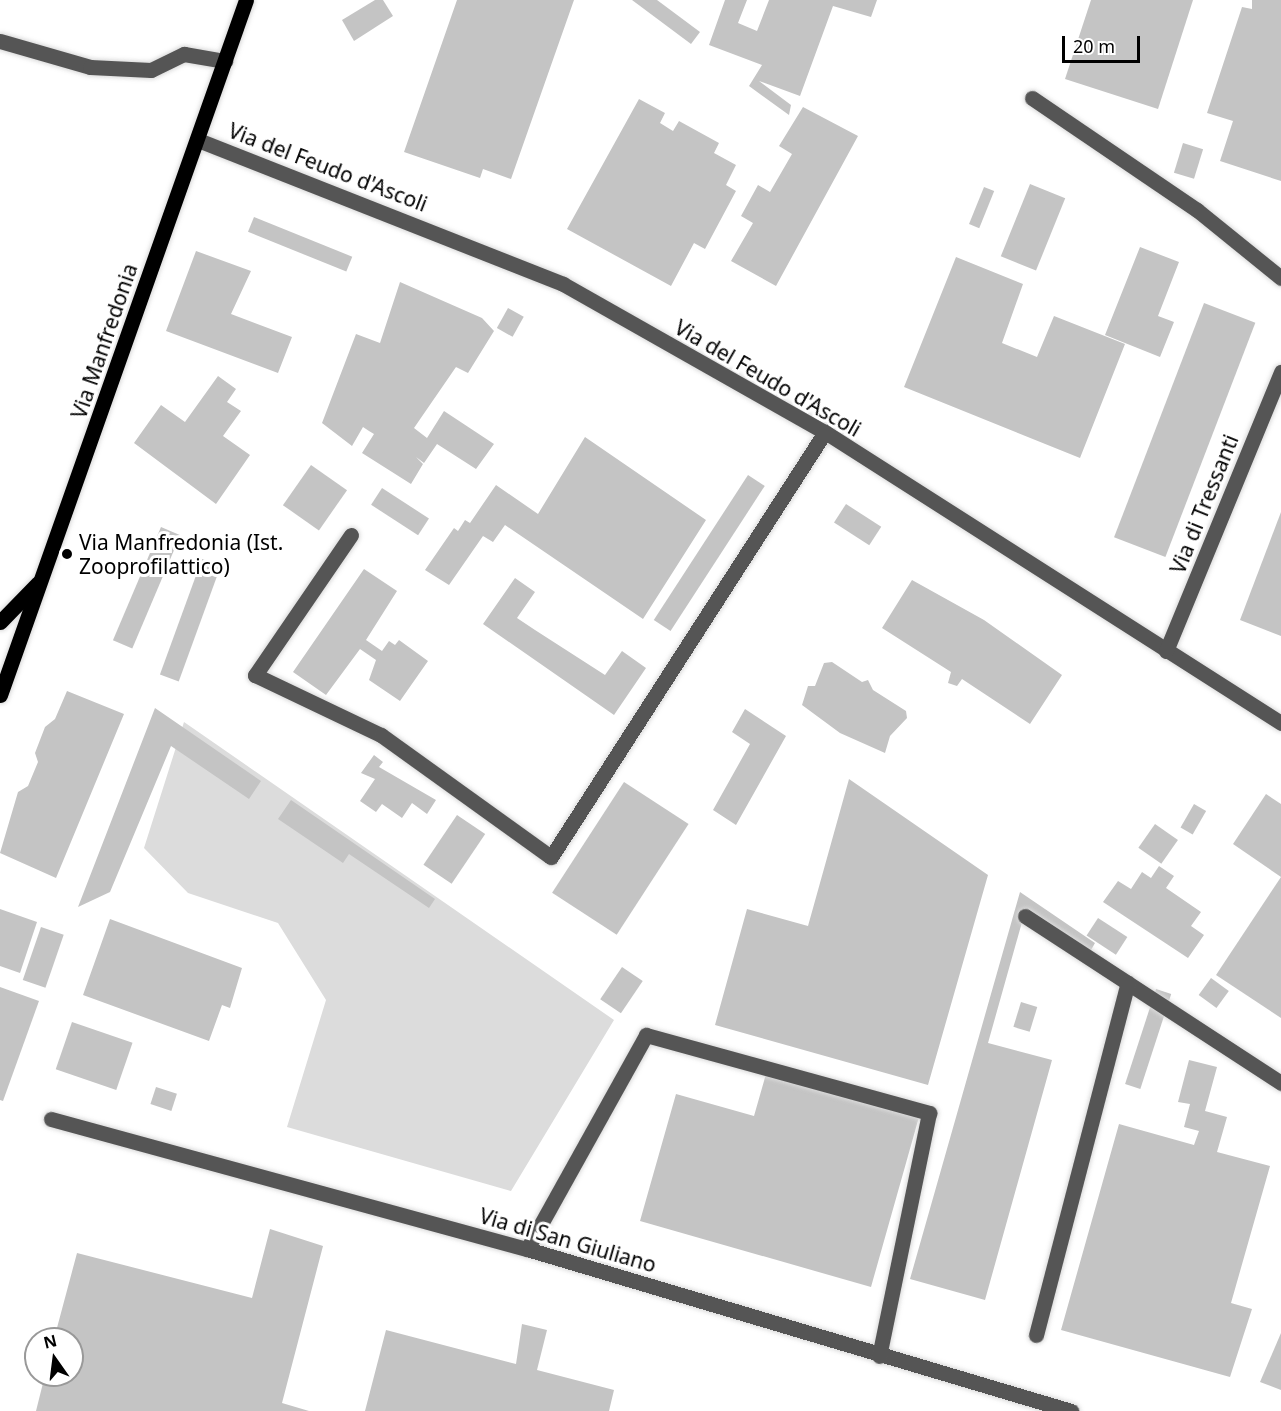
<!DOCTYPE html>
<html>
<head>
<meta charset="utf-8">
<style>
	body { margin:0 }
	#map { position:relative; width:1281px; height:1411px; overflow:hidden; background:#fff; font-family:"Noto Sans",sans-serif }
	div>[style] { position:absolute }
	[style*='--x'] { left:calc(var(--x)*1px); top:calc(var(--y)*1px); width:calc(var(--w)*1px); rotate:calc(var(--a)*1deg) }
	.green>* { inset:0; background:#dcdcdc }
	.building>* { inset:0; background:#c4c4c4; transform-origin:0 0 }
	.roads { filter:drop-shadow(0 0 2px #dbdbdb) drop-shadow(0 0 2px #dbdbdb) }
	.minor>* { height:15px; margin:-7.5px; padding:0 7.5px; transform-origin:7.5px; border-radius:7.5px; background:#555 }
	.major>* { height:15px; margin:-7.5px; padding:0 7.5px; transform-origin:7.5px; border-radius:7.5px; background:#000 }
	.dots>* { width:16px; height:16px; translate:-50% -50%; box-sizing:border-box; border:3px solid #fff; border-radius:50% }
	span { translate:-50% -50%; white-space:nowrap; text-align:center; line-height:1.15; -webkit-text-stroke:6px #fff; paint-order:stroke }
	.street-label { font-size:21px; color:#000 }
	.poi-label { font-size:21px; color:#000 }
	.left { translate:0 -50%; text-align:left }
	.north { position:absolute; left:24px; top:1327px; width:60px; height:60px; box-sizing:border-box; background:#fff; border:2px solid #999; border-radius:50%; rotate:346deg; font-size:16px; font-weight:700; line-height:24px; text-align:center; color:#000 }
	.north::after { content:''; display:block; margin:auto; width:21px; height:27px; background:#000; clip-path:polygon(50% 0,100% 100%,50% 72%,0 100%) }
	.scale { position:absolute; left:1062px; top:36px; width:78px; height:27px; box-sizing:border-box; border:3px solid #000; border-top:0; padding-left:8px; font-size:18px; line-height:21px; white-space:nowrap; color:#000; -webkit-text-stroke:4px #fff; paint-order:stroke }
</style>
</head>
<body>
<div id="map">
	<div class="green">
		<div style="clip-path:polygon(184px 722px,614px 1020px,511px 1191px,287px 1127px,326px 1000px,278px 923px,188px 893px,144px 848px)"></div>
	</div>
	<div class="building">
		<div style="clip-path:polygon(375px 0,383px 0,393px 16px,354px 41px,342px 20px)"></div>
		<div style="clip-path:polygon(457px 0,574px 0,511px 179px,483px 169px,480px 178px,404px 152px)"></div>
		<div style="clip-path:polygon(632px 0,657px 0,700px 32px,691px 44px)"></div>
		<div style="clip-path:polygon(725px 0,747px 0,738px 23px,757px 31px,769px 0,877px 0,871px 17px,833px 6px,800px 96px,759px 81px,791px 105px,789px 115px,749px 86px,762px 65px,709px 45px)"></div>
		<div style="clip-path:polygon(1091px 0,1193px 0,1158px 109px,1065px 79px)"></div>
		<div style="clip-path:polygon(1252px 0,1281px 0,1281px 181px,1220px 161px,1233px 121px,1207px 113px,1242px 7px,1252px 9px)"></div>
		<div style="clip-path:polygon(639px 99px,665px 113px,660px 123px,673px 131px,679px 121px,719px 143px,714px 153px,736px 165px,726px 185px,736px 191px,705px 249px,694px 243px,671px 286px,567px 229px)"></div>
		<div style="clip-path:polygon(803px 107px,858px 136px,776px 286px,731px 261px,753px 223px,741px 216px,758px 185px,770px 192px,792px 154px,779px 146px)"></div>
		<div style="left:1183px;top:143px;width:21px;height:31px;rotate:17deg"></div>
		<div style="left:1030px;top:184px;width:38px;height:78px;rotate:22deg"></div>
		<div style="left:984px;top:187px;width:11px;height:40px;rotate:22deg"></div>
		<div style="left:254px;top:217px;width:106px;height:16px;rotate:22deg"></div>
		<div style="clip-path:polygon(1140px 247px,1179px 262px,1158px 316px,1174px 322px,1160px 357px,1105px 335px)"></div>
		<div style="clip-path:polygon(196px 251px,251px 271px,231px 314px,292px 337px,278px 373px,166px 331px)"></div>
		<div style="clip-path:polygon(956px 257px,1023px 284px,1002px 343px,1037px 357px,1054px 316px,1125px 344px,1080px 458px,904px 387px)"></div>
		<div style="clip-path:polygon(400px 282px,482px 318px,494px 331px,468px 373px,450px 364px,456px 367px,414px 428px,427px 438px,444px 411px,494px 444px,476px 469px,437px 444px,424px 463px,416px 457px,423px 464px,411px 484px,362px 453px,374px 434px,369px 431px,363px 427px,352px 446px,322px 423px,356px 334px,380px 343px)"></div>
		<div style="left:1204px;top:303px;width:55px;height:251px;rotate:21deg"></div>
		<div style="left:508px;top:308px;width:18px;height:23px;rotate:29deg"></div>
		<div style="clip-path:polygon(218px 376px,236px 389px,227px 402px,241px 411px,223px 436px,250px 455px,216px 504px,134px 443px,161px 405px,185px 422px)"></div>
		<div style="clip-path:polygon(585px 437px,706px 520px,643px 619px,505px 525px,493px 542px,483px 536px,449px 585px,425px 570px,454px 528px,458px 531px,465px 520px,470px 523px,496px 485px,538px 514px)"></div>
		<div style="left:311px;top:465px;width:44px;height:49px;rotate:35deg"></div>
		<div style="left:748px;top:475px;width:20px;height:173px;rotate:33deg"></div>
		<div style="left:382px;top:488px;width:56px;height:20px;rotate:33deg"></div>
		<div style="left:846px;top:504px;width:42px;height:22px;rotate:33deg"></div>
		<div style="clip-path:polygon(1281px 512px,1281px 636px,1240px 620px)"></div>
		<div style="left:161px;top:527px;width:21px;height:123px;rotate:23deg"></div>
		<div style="left:202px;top:559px;width:20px;height:123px;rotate:20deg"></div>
		<div style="clip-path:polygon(364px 569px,397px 591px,366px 640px,382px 651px,389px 641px,395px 645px,399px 640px,428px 661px,400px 701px,369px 680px,376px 660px,360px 649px,326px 695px,293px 672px)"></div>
		<div style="clip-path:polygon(515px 578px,535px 592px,517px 618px,535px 630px,605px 675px,622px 651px,646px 668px,614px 715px,483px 624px)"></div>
		<div style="clip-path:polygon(912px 580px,984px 620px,1062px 675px,1030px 724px,962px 679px,957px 686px,948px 683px,951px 672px,882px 628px)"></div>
		<div style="clip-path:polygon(832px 662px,862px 682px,868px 680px,873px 690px,906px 711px,907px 718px,890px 736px,885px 753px,840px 733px,802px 705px,808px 686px,815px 686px,824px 663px)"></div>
		<div style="clip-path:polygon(67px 691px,124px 714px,56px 878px,0 853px,18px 792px,28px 786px,38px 762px,35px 753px,45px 727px,55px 719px)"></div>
		<div style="clip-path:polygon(155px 708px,261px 781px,249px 799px,171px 746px,110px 892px,78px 907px)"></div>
		<div style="clip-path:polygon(745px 709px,786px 736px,736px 825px,713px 810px,750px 744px,732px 732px)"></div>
		<div style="clip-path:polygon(374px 755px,383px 762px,379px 767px,436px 800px,427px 814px,412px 803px,402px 818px,382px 804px,376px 812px,360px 801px,375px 779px,361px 773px)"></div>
		<div style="clip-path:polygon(849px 779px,988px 875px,928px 1085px,715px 1025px,747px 909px,808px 926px)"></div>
		<div style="left:624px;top:782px;width:77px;height:132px;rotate:33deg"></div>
		<div style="clip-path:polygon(1266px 794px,1281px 804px,1281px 877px,1233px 844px)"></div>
		<div style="clip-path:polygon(291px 800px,435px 899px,429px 908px,349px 854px,343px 863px,278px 819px)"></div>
		<div style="left:1194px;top:804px;width:14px;height:27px;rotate:30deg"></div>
		<div style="left:457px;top:815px;width:34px;height:60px;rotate:34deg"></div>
		<div style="left:1155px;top:824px;width:28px;height:29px;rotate:35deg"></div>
		<div style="clip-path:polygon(1159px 866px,1174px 876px,1166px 888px,1201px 912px,1191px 926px,1204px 935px,1188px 958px,1103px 902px,1118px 881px,1131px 889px,1142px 872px,1151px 878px)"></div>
		<div style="clip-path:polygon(1281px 877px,1281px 1018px,1216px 975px)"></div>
		<div style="clip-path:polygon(1020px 892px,1095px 943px,1087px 957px,1024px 915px,988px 1043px,1052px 1060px,985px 1300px,910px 1279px)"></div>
		<div style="clip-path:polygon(0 909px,37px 922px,20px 973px,0 966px)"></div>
		<div style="left:1098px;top:918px;width:35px;height:21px;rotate:33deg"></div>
		<div style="clip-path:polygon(110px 919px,242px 968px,230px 1008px,222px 1005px,209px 1041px,83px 995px)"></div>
		<div style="left:41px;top:927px;width:24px;height:56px;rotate:19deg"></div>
		<div style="left:622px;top:967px;width:25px;height:39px;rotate:34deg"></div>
		<div style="left:1211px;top:978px;width:22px;height:21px;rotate:36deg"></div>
		<div style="clip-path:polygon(0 987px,39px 1001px,3px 1101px,0 1100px)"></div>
		<div style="left:1156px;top:989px;width:16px;height:100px;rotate:18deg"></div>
		<div style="left:1021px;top:1002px;width:17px;height:26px;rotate:17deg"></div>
		<div style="left:72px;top:1022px;width:64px;height:50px;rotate:19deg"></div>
		<div style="clip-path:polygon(1189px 1060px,1217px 1067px,1205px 1111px,1227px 1117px,1217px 1152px,1270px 1166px,1231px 1303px,1252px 1309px,1230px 1377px,1061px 1330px,1119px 1124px,1194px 1145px,1199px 1131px,1184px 1127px,1190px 1104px,1178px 1102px)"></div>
		<div style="clip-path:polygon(766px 1074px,919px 1117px,871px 1287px,640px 1221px,676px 1094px,754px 1116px)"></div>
		<div style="left:156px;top:1087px;width:22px;height:18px;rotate:18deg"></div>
		<div style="clip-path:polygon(270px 1229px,323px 1246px,282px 1403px,309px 1411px,36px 1411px,45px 1375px,72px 1375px,72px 1339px,54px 1339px,77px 1253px,252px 1298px)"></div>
		<div style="clip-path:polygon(522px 1324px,547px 1330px,537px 1370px,614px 1390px,609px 1411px,365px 1411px,386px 1330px,516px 1364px)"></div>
		<div style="clip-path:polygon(1281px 1333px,1281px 1390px,1260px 1382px)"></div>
	</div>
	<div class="roads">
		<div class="minor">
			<div style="--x:0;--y:41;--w:94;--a:16.1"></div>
			<div style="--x:90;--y:67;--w:61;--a:2.8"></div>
			<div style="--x:151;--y:70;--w:37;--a:-26"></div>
			<div style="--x:184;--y:54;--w:42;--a:9.7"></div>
			<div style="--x:1032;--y:98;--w:199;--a:34.2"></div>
			<div style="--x:1197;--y:210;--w:108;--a:39"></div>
			<div style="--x:198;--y:140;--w:392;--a:21.5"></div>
			<div style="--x:563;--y:284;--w:301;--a:29.5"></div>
			<div style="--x:825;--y:432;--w:541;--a:32.54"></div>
			<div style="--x:351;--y:535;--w:170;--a:124.4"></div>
			<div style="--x:255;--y:675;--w:140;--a:25.5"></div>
			<div style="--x:381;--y:735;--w:209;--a:35.7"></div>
			<div style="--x:551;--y:857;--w:506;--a:-57.19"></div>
			<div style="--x:1166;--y:651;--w:302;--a:-67.6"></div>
			<div style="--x:1025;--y:916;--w:306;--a:33.1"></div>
			<div style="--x:51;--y:1119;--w:493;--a:15.3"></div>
			<div style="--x:527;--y:1249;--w:568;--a:16.58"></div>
			<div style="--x:527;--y:1249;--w:245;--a:-60.9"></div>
			<div style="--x:646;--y:1035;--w:294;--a:15.4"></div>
			<div style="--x:929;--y:1113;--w:248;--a:101.6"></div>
			<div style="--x:1036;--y:1335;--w:364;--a:-75.4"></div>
		</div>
		<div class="major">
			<div style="--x:0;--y:622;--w:54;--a:-45.7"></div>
			<div style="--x:0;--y:695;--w:737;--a:-70.51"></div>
		</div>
	</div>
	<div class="dots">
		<div style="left:67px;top:554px;background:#000"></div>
	</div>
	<div class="street-label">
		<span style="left:328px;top:167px;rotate:21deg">Via del Feudo d'Ascoli</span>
		<span style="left:104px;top:341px;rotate:-71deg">Via Manfredonia</span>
		<span style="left:768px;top:378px;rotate:30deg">Via del Feudo d'Ascoli</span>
		<span style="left:1204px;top:504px;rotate:-68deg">Via di Tressanti</span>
		<span style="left:568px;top:1240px;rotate:16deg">Via di San Giuliano</span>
	</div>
	<div class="poi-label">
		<span class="left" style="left:79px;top:554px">Via Manfredonia (Ist.<br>Zooprofilattico)</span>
	</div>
	<div class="north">N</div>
	<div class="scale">20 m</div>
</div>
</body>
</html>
